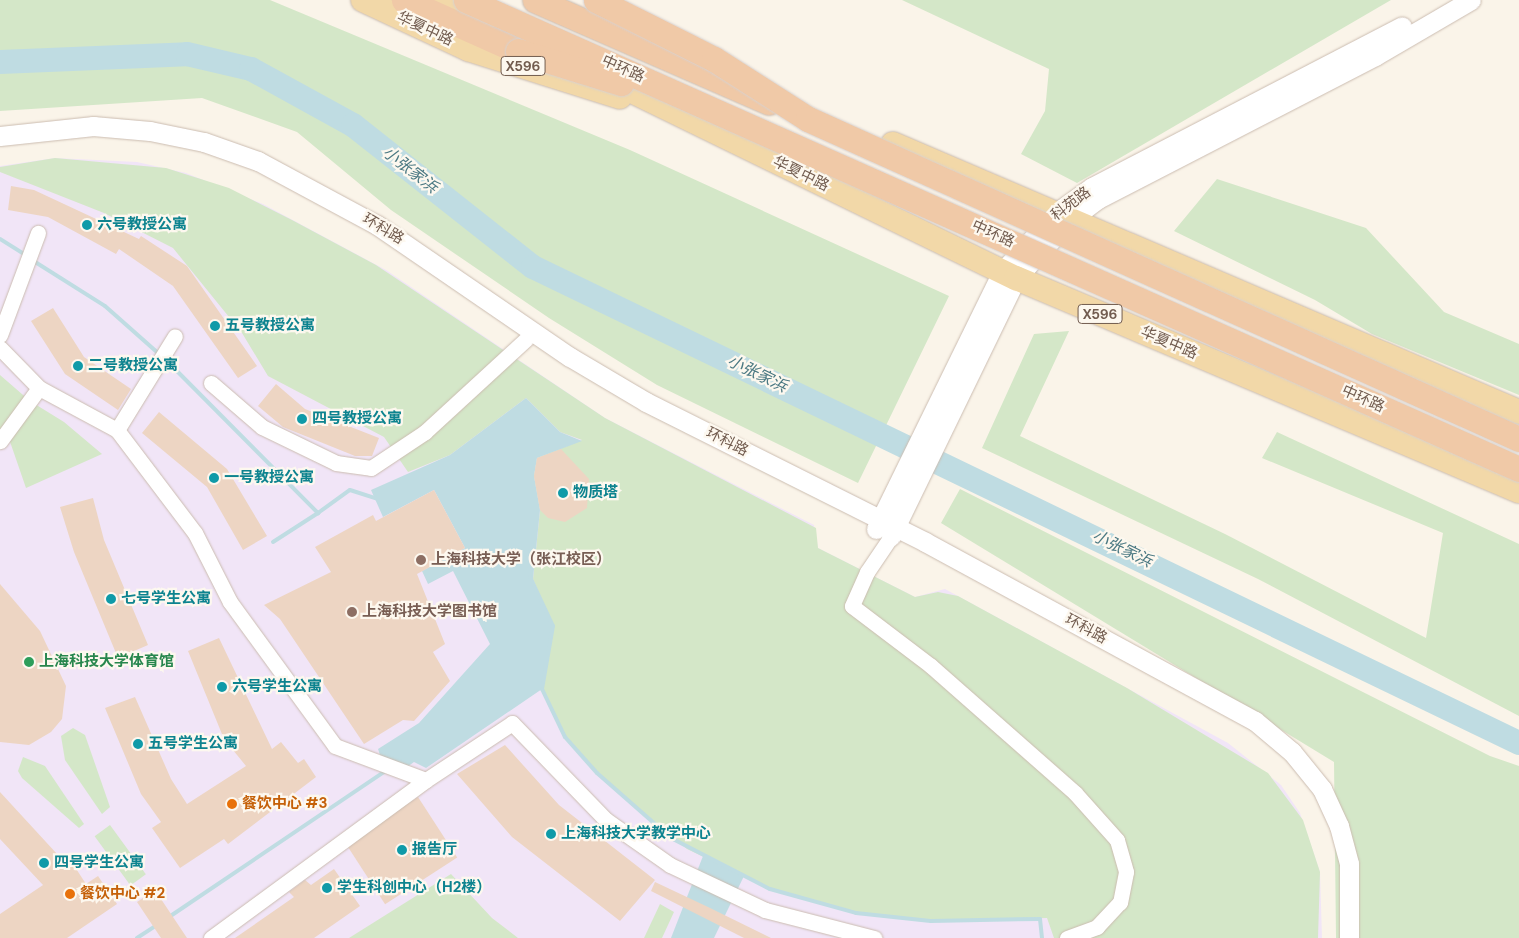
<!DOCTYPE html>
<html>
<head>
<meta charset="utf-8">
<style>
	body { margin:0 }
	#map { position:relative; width:1519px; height:938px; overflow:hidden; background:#faf4e9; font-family:"DM Sans","Noto Sans SC",sans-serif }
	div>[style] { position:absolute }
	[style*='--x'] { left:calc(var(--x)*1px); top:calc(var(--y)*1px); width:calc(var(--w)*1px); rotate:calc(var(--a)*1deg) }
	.education>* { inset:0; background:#f1e5f7 }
	.green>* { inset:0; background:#d4e7c8; transform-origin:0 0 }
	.water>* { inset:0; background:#bfdce2 }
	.stream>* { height:4px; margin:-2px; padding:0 2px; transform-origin:2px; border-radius:2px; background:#bfdce2 }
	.river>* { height:24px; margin:-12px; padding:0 12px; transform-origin:12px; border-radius:12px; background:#bfdce2 }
	.building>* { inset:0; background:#edd5c3; transform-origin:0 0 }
	.roads { filter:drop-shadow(0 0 1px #cbbcb0) drop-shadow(0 0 1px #cbbcb0) }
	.minor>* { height:15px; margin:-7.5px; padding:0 7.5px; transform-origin:7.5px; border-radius:7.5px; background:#fff }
	.tertiary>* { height:19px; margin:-9.5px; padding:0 9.5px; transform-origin:9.5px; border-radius:9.5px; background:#fff }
	.primary>* { height:24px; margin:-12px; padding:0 12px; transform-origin:12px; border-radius:12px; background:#f2d8a8 }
	.trunk>* { height:25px; margin:-12.5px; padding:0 12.5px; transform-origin:12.5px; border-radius:12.5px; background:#f0c9a7 }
	.bridges { filter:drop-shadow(0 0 1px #d8d1ce) drop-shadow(0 0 1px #d8d1ce) }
	.trunk-bridge>* { height:25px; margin:-12.5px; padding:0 12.5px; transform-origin:12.5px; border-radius:12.5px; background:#f0c9a7 }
	.dots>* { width:14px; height:14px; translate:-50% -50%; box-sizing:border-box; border:2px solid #fdf8ef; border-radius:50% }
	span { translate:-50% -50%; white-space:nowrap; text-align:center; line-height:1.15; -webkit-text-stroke:4.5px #fdf8ef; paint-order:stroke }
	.shield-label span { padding:1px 4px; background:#fdf8ef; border:1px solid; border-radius:4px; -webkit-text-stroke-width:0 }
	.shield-label { font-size:14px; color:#725c4f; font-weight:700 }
	.street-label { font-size:15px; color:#725c4f }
	.culture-label { font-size:15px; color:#0d838f; font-weight:700 }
	.left { translate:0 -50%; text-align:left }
	.education-label { font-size:15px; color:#785e54; font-weight:700 }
	.leisure-label { font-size:15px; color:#27864d; font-weight:700 }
	.food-label { font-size:15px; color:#c56008; font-weight:700 }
	.water-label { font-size:16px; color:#4b7983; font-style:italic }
</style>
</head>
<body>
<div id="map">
	<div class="education">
		<div style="clip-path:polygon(55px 158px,137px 162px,186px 173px,263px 204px,386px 270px,605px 418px,814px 525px,818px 548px,915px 597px,945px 589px,1228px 743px,1281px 785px,1300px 813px,1320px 872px,1322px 938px,0 938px,0 166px)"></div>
	</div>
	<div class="green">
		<div style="clip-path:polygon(0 0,270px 0,630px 150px,949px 296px,858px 483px,657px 385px,549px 318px,391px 210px,297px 132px,202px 98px,0 111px)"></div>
		<div style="clip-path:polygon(902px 0,1391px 0,1077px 183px,1021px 154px,1045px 111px,1049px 69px)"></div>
		<div style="clip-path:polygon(55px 158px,166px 168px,229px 188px,292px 220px,376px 265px,605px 418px,816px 528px,818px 548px,915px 597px,938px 592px,958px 596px,1127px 688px,1268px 773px,1303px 820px,1320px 872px,1318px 938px,1054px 938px,1047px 918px,932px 921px,860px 913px,770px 889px,687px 849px,606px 781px,565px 737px,542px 689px,553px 626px,533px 579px,540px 510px,534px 476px,537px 458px,582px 440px,560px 432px,526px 398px,450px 455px,408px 472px,384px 437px,268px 376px,242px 333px,173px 248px,104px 213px,0 172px,0 167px)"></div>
		<div style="clip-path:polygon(1217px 179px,1366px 228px,1444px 312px,1519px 344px,1519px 395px,1372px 334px,1315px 300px,1174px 231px)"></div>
		<div style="clip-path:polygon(1069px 331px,1020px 436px,1225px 534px,1426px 638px,1443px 533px,1262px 458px,1277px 432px,1519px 544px,1519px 716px,1258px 579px,982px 448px,1034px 334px)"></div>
		<div style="clip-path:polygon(0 375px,30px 401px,64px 422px,102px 454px,26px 488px,7px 433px,0 441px)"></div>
		<div style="clip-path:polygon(960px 489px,1490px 756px,1519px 766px,1519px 938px,1336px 938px,1334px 762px,941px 523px)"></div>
		<div style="clip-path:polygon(73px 728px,85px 735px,110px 807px,102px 814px,65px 760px,61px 736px)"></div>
		<div style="clip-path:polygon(23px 757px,45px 766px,84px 824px,79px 828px,22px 778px,18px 771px)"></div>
		<div style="left:110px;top:825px;width:61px;height:19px;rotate:54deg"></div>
		<div style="clip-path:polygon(451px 874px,492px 918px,518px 938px,349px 938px)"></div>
		<div style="clip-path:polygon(660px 904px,674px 912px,662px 938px,644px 938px)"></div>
	</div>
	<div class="water">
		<div style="clip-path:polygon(526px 398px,560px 432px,582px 441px,537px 458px,534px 476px,540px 510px,533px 579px,553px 626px,542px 689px,426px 768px,414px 762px,407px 767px,381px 758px,378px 749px,419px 723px,490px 644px,453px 571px,428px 584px,422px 571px,465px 548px,434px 490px,383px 517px,371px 490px,450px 455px)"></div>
		<div style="clip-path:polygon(703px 856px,744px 876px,714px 938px,671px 938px)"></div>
	</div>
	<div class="stream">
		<div style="--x:0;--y:239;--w:32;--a:32"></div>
		<div style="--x:32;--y:260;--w:86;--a:32.2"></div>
		<div style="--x:105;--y:306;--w:72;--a:41.6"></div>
		<div style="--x:166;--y:360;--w:216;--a:45.2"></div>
		<div style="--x:318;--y:513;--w:39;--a:-36"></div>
		<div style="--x:350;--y:490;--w:29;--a:18"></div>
		<div style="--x:273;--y:542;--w:54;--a:-32.8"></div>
		<div style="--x:530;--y:577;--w:54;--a:64.9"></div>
		<div style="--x:553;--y:626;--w:64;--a:99.9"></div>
		<div style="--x:542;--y:689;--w:53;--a:64.4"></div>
		<div style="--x:565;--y:737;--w:48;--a:48.4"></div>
		<div style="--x:597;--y:773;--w:98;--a:41.3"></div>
		<div style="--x:671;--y:838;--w:111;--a:27.3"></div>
		<div style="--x:770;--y:889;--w:89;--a:15.6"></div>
		<div style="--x:856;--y:913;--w:75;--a:6.1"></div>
		<div style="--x:931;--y:921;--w:109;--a:-1.1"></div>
		<div style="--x:1040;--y:919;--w:19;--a:84"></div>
		<div style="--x:169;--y:917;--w:263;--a:-34"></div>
		<div style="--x:137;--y:938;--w:24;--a:-33"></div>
	</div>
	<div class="river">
		<div style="--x:0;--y:62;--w:187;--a:-2.4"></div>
		<div style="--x:187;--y:54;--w:66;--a:13.2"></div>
		<div style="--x:251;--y:69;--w:116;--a:28.8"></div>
		<div style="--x:353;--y:125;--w:229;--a:38.3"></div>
		<div style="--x:533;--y:267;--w:1095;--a:25.77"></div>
	</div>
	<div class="building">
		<div style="clip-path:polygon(11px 186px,34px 190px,139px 239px,141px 236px,187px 266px,257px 366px,238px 378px,173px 286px,119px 249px,116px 254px,48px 217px,8px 210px)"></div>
		<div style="clip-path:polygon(53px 308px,84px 357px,131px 389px,118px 410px,65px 374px,31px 321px)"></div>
		<div style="clip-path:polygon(276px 384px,305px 409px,379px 438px,372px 456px,355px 456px,283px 427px,258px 406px)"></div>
		<div style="clip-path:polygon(159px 412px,227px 469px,267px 536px,243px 550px,207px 487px,142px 433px)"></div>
		<div style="clip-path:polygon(561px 449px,589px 479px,587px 508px,565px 522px,548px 518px,540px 510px,534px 476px,537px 458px)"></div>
		<div style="clip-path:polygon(434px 490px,465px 548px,417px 574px,445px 644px,433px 652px,450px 681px,414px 721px,403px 720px,364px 744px,280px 619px,264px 605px,331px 572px,315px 547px,373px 515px,376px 521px)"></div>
		<div style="clip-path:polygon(93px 498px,104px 540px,148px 645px,118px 658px,74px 552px,60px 507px)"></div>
		<div style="clip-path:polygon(0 584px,40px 631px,66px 686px,62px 719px,51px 732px,29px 745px,0 742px)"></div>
		<div style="clip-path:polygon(219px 638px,272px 749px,281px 742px,298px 763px,304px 759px,316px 777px,228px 844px,224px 839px,180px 868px,152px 828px,161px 822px,141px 794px,105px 708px,135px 697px,171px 779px,187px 804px,246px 766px,224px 739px,188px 651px)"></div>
		<div style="clip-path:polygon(505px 745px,559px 805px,655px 880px,620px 921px,512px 837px,457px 774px)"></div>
		<div style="clip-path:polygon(0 792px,69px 867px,73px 864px,86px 884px,98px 876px,117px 904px,67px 938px,0 938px,0 914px,43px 885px,0 839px)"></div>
		<div style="left:418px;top:797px;width:72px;height:86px;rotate:57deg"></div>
		<div style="clip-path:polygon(334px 869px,360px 906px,314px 938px,227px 938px,235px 938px,294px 897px,289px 892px,305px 880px,311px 885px)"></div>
		<div style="clip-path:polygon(655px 882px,708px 907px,771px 938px,744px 938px,651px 891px)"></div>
		<div style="clip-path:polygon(155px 890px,187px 938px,161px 938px,137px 902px)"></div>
	</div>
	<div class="roads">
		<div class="minor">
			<div style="--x:0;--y:335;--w:109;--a:-69.6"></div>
			<div style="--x:0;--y:348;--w:56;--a:45.7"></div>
			<div style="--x:39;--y:388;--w:66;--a:126.3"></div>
			<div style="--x:211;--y:383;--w:67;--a:40.8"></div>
			<div style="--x:262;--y:427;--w:82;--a:25.9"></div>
			<div style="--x:336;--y:463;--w:35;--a:8"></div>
			<div style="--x:371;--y:468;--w:65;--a:-33.7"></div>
			<div style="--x:425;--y:432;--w:137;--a:-42.6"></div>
			<div style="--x:39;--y:388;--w:89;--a:28.3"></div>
			<div style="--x:117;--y:430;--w:129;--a:52.9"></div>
			<div style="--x:195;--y:533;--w:77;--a:63.1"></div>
			<div style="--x:230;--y:602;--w:178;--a:53.9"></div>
			<div style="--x:335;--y:746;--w:97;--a:20.5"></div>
			<div style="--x:117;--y:430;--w:110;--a:-58.3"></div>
			<div style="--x:890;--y:538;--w:41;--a:124.1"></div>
			<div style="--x:867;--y:572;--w:37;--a:114"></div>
			<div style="--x:852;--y:606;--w:99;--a:37.2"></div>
			<div style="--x:931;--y:666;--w:192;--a:41.4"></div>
			<div style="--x:1075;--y:793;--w:63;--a:48.2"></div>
			<div style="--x:1117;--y:840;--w:33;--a:74"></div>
			<div style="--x:1126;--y:872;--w:31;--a:101"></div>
			<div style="--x:1120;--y:902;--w:34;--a:133"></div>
			<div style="--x:1097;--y:927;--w:32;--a:160"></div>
			<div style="--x:211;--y:938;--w:267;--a:-36.3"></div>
			<div style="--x:426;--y:780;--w:103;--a:-33.5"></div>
			<div style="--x:512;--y:723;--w:135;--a:45.9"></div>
			<div style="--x:606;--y:820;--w:78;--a:35.1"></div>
			<div style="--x:670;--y:865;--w:105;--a:25.3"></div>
			<div style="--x:765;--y:910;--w:113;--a:14.4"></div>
		</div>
		<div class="tertiary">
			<div style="--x:0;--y:136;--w:94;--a:-6.1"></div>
			<div style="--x:93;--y:126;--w:57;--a:5"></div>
			<div style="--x:150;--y:131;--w:55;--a:11.5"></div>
			<div style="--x:204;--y:142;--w:57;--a:19.4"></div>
			<div style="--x:258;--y:161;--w:135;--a:28.3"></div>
			<div style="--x:377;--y:225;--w:234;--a:34.4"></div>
			<div style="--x:570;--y:357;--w:88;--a:30.6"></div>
			<div style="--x:646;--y:402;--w:312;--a:26.6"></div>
			<div style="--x:925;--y:542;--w:375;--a:28.5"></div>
			<div style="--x:1255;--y:721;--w:48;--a:40"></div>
			<div style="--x:1292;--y:752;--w:48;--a:51"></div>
			<div style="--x:1322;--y:789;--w:41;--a:65.3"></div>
			<div style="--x:1339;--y:826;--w:39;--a:75"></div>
			<div style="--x:1349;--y:864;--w:74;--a:90"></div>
			<div style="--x:876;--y:529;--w:286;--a:-63.9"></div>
			<div style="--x:1002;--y:272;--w:80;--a:-47.5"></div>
			<div style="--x:1056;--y:213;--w:44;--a:-35.8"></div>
			<div style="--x:1092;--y:187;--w:349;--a:-27.4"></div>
			<div style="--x:891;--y:536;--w:287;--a:-64.1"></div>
			<div style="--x:1016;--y:278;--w:79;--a:-47"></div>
			<div style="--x:1070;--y:220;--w:35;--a:-37"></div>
			<div style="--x:1098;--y:199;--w:312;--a:-27.3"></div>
			<div style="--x:1375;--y:56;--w:111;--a:-30.3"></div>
		</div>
		<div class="primary">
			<div style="--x:363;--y:0;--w:116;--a:25"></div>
			<div style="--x:468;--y:49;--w:159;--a:17.5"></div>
			<div style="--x:441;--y:0;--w:48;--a:24.4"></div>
			<div style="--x:601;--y:76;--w:462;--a:26"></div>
			<div style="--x:1016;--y:278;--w:546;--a:22.95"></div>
			<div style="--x:893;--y:144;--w:681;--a:23.18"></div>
		</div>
		<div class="trunk">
			<div style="--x:404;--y:0;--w:125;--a:24.1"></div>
			<div style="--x:535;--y:0;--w:255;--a:23.6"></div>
		</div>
	</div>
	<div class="bridges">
		<div class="trunk-bridge">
			<div style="--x:466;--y:0;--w:1153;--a:24.01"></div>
			<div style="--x:596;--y:0;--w:132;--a:26.6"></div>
			<div style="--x:714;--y:59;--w:112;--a:32.6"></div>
			<div style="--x:808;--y:119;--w:780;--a:24.23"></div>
			<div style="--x:518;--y:51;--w:108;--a:17.3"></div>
		</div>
	</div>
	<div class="dots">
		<div style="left:87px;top:225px;background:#0f9aa8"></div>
		<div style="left:215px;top:326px;background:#0f9aa8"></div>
		<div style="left:78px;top:366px;background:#0f9aa8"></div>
		<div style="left:302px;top:419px;background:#0f9aa8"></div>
		<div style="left:214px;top:478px;background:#0f9aa8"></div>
		<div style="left:563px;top:493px;background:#0f9aa8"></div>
		<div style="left:421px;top:560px;background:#8d6e63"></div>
		<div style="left:111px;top:599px;background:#0f9aa8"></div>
		<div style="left:352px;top:612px;background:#8d6e63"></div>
		<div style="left:29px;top:662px;background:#2e9e5b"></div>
		<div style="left:222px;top:687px;background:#0f9aa8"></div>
		<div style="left:138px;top:744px;background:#0f9aa8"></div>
		<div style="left:232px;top:804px;background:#e8710a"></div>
		<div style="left:551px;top:834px;background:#0f9aa8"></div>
		<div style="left:402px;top:850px;background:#0f9aa8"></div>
		<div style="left:44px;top:863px;background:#0f9aa8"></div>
		<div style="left:327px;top:888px;background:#0f9aa8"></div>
		<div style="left:70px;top:894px;background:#e8710a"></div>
	</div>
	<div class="shield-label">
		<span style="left:523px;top:66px">X596</span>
		<span style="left:1100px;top:314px">X596</span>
	</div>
	<div class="street-label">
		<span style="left:425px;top:29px;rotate:25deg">华夏中路</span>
		<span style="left:623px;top:69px;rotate:24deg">中环路</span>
		<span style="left:801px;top:174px;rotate:26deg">华夏中路</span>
		<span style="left:1071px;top:204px;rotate:-37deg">科苑路</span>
		<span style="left:383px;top:229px;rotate:31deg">环科路</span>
		<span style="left:993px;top:234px;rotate:24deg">中环路</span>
		<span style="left:1169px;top:343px;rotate:23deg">华夏中路</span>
		<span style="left:1363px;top:399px;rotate:24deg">中环路</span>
		<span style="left:727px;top:442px;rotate:27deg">环科路</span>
		<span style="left:1086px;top:629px;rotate:28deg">环科路</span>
	</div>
	<div class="culture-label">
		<span class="left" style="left:97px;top:225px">六号教授公寓</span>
		<span class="left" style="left:225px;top:326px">五号教授公寓</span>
		<span class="left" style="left:88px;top:366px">二号教授公寓</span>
		<span class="left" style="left:312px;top:419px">四号教授公寓</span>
		<span class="left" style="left:224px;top:478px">一号教授公寓</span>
		<span class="left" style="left:573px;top:493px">物质塔</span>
		<span class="left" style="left:121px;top:599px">七号学生公寓</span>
		<span class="left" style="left:232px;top:687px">六号学生公寓</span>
		<span class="left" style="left:148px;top:744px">五号学生公寓</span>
		<span class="left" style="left:561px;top:834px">上海科技大学教学中心</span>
		<span class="left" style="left:412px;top:850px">报告厅</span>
		<span class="left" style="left:54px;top:863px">四号学生公寓</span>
		<span class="left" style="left:337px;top:888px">学生科创中心（H2楼）</span>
	</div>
	<div class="education-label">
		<span class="left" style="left:431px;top:560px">上海科技大学（张江校区）</span>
		<span class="left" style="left:362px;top:612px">上海科技大学图书馆</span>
	</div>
	<div class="leisure-label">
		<span class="left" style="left:39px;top:662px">上海科技大学体育馆</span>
	</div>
	<div class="food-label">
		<span class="left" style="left:242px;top:804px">餐饮中心 #3</span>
		<span class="left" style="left:80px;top:894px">餐饮中心 #2</span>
	</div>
	<div class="water-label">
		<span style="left:410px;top:170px;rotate:38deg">小张家浜</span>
		<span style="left:757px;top:374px;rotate:26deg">小张家浜</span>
		<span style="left:1122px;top:549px;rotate:26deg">小张家浜</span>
	</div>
</div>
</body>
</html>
